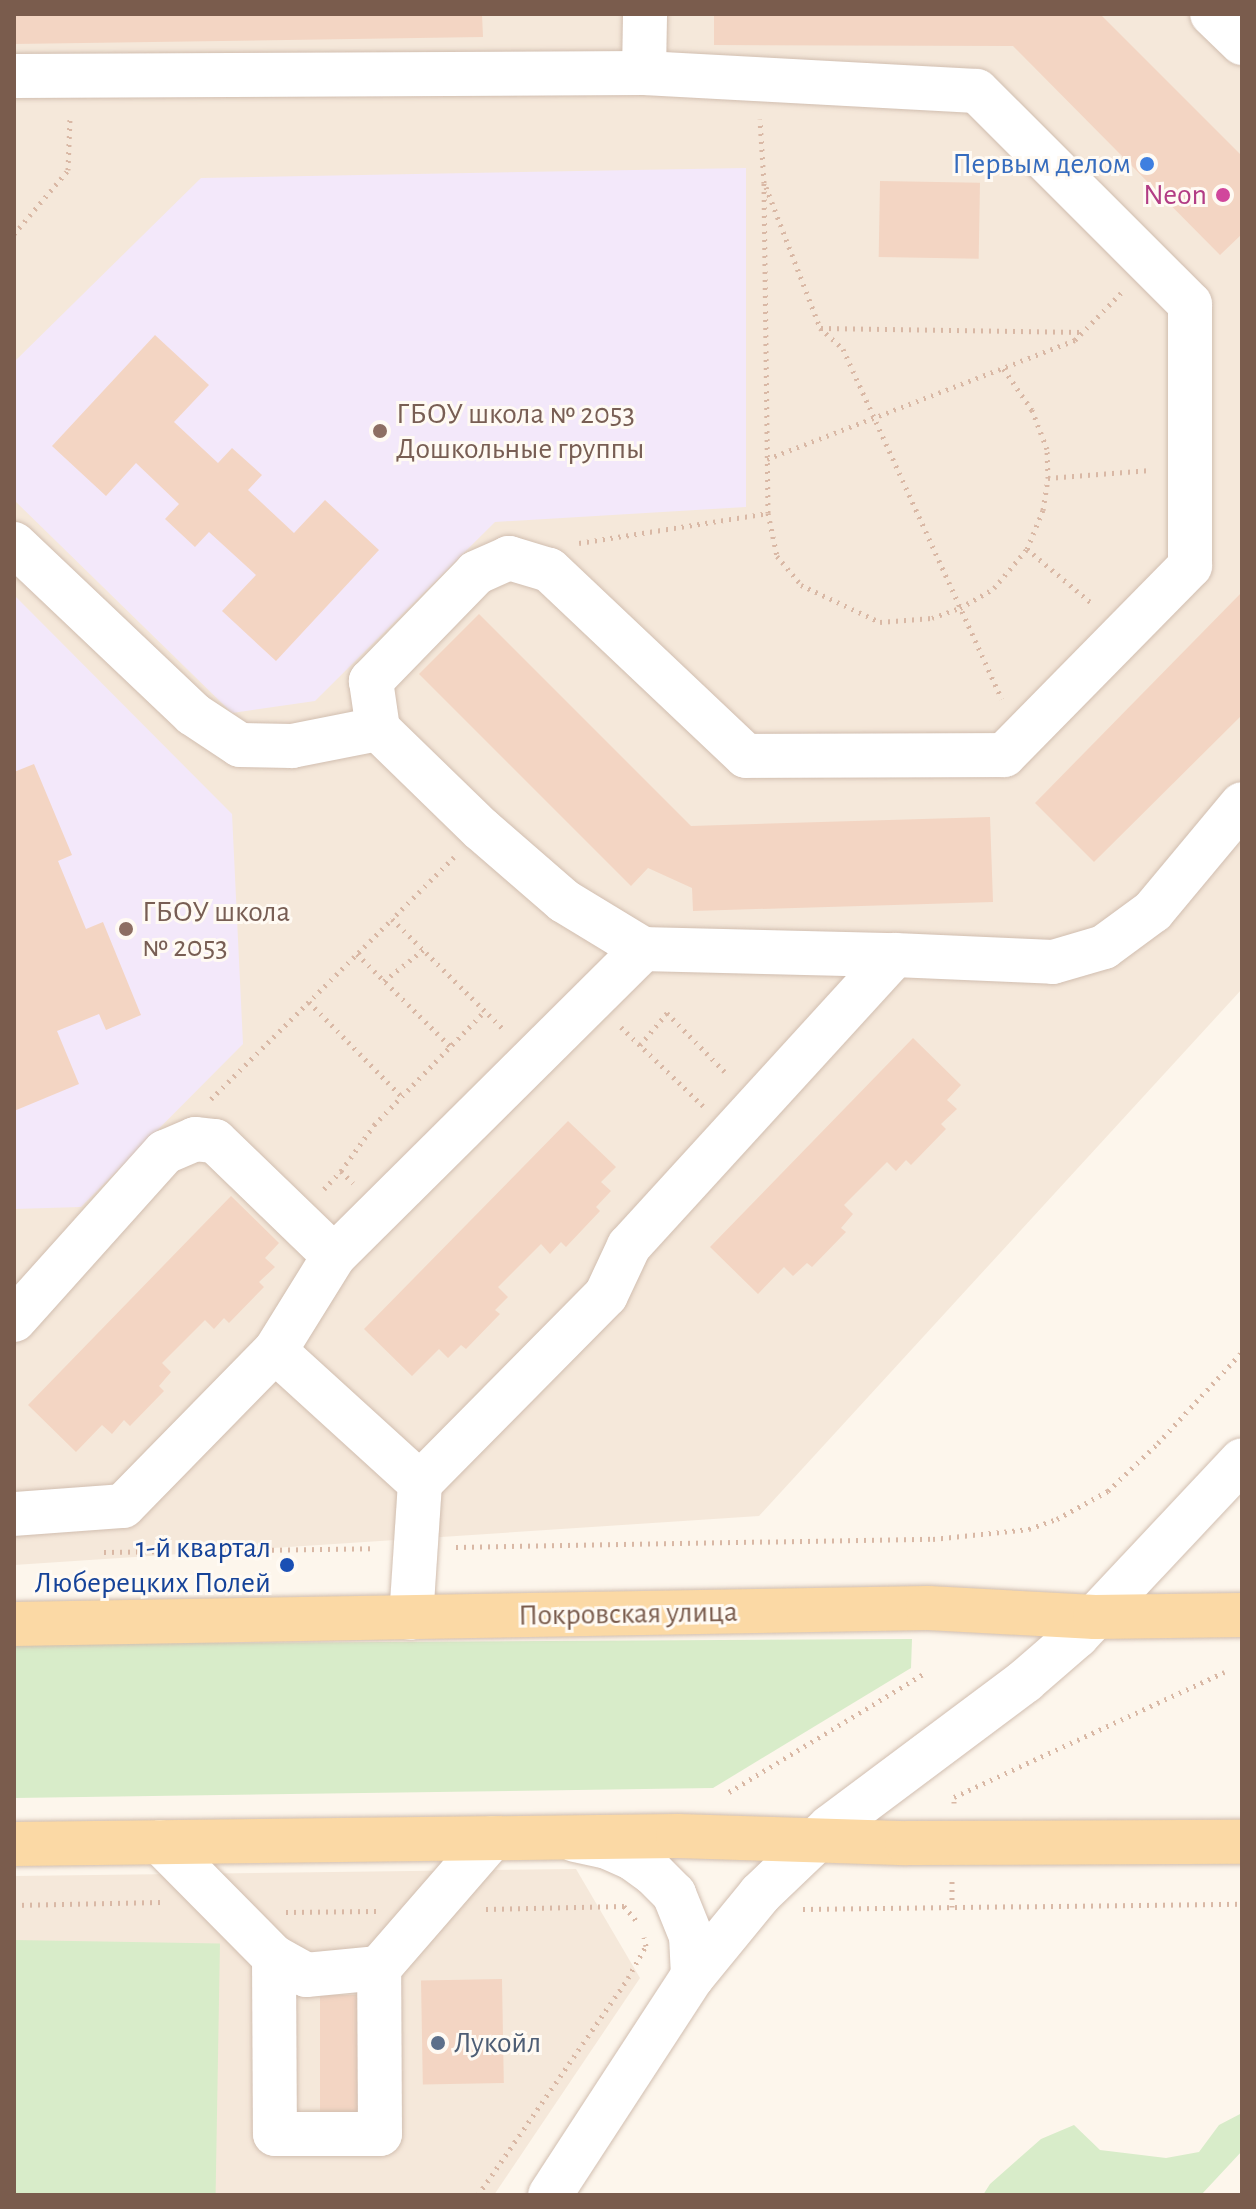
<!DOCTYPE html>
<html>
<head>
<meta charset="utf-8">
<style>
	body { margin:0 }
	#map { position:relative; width:1256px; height:2209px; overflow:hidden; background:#fdf6ec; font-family:"Alegreya Sans",sans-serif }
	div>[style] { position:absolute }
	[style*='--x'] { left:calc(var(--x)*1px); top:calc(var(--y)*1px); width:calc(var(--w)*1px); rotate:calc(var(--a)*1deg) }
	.residential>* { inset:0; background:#f5e8da }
	.education>* { inset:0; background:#f3e8fa }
	.green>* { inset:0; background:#d8ecc9; transform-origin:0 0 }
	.building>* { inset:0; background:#f3d5c3; transform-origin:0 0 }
	.path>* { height:5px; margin-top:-2.5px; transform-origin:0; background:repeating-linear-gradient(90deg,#d9b8a5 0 2px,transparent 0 8px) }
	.roads { filter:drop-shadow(0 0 2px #d1beb0) drop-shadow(0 0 2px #d1beb0) }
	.minor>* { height:44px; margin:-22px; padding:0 22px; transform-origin:22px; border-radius:22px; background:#fff }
	.major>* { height:44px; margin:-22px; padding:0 22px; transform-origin:22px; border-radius:22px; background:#fbd9a5 }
	.dots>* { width:22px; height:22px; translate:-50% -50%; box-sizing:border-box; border:4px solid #fffaf3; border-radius:50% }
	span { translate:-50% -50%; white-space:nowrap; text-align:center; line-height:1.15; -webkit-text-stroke:6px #fffaf3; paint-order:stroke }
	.shop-label { font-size:30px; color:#366cbe }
	.right { translate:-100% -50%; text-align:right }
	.hotel-label { font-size:30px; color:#b23c85 }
	.education-label { font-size:30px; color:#785e54 }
	.left { translate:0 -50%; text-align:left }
	.transit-label { font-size:30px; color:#164399 }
	.street-label { font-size:30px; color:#7a5c4d }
	.service-label { font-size:30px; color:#4e5e75 }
	.frame { position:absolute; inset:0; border:16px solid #7a5c4d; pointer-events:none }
</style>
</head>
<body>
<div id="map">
	<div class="residential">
		<div style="clip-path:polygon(14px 14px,1224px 14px,1242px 31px,1242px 989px,759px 1516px,14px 1565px)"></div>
		<div style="clip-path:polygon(576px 1869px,640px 1978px,494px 2195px,14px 2195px,14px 1876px)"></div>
	</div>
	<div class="education">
		<div style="clip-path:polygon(746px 168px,746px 507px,495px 522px,315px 701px,232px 713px,14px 500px,14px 362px,201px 178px)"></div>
		<div style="clip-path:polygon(14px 595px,232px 814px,243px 1044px,81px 1207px,14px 1209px)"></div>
	</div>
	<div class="green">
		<div style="clip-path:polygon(912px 1639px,911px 1668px,713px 1788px,14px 1798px,14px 1644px)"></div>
		<div style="left:14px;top:1940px;width:206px;height:255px;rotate:1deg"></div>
		<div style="clip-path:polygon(1242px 2113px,1242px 2151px,1201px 2195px,983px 2195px,990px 2184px,1041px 2139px,1074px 2125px,1100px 2150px,1166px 2158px,1199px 2152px,1219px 2125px)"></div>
	</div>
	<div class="building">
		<div style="clip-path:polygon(14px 14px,482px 14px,483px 37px,14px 44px)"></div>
		<div style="clip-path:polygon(714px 14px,1100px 14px,1242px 156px,1242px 234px,1220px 255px,1013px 46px,714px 45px)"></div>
		<div style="left:880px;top:181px;width:100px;height:76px;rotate:1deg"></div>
		<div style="clip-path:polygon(155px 335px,209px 385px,174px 422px,218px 463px,232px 448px,262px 475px,248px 490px,294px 533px,325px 500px,379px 550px,276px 661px,222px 611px,256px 575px,209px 532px,195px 547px,165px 519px,179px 504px,136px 463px,106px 496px,52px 446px)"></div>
		<div style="clip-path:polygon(1242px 592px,1242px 715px,1094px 862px,1035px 803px)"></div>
		<div style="clip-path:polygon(479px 614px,691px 826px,990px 817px,993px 902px,693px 911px,692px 888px,648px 868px,631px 886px,419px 674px)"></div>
		<div style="clip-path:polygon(34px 764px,72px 855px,58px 861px,86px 929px,103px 922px,141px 1015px,106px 1030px,99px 1014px,57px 1031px,79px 1084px,14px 1111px,14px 772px)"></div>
		<div style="clip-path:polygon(913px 1038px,961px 1085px,947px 1100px,957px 1109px,941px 1124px,946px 1129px,911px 1165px,906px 1160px,896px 1171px,887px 1162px,844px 1205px,853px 1214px,841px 1228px,846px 1232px,812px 1267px,807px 1263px,793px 1276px,784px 1267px,758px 1294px,710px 1247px)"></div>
		<div style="clip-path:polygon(568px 1121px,616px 1167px,601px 1182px,611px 1191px,596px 1207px,600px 1211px,566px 1247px,561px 1242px,550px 1254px,541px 1244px,498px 1287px,508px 1297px,495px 1310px,500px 1314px,466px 1349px,461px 1345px,448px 1358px,439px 1349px,412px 1376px,364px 1329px)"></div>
		<div style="clip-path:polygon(231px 1196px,279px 1243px,265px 1258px,275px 1267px,259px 1282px,264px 1287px,229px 1323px,224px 1318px,214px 1329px,205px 1320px,162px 1363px,171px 1372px,159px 1386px,164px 1391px,130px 1426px,124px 1420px,112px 1434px,102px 1425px,76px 1452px,28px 1405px)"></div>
		<div style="left:502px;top:1979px;width:104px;height:81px;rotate:89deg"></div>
		<div style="left:320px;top:1995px;width:41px;height:126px"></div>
	</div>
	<div class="path">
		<div style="--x:766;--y:187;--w:151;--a:69"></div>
		<div style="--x:820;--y:328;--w:31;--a:42"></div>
		<div style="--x:843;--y:349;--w:384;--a:65.6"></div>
		<div style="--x:14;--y:234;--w:84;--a:-49.8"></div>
		<div style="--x:68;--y:170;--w:53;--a:-87.8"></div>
		<div style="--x:821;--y:328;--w:262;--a:0.9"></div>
		<div style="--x:767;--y:459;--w:330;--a:-21.1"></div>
		<div style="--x:1075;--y:340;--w:66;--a:-45.6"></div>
		<div style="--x:1048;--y:478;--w:103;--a:-4.4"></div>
		<div style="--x:768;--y:513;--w:44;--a:78.2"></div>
		<div style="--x:777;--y:556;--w:38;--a:50"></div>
		<div style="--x:801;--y:585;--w:87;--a:25.1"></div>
		<div style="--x:880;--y:622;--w:52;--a:-4.4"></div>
		<div style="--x:932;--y:618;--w:30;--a:-20"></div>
		<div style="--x:960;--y:608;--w:39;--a:-30"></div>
		<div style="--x:994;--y:588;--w:51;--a:-49.8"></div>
		<div style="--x:1027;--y:549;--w:42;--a:-67.7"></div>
		<div style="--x:1043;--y:510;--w:32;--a:-81"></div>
		<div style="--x:1048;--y:478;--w:29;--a:-92"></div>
		<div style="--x:1047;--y:449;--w:42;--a:-111"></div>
		<div style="--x:1032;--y:410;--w:51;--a:-124.6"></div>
		<div style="--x:579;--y:543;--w:191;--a:-9"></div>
		<div style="--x:768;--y:513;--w:330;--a:-90.7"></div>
		<div style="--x:764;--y:183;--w:64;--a:-93.6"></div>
		<div style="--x:1027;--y:549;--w:87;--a:39.9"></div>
		<div style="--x:454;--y:857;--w:88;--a:135"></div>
		<div style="--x:392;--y:919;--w:159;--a:44.7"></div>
		<div style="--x:357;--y:954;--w:131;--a:44.7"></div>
		<div style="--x:384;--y:981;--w:50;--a:-38.5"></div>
		<div style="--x:309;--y:1002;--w:132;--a:45.6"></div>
		<div style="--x:621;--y:1027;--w:114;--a:43.9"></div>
		<div style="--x:640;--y:1045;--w:42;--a:-49.8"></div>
		<div style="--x:667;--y:1013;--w:86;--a:45.5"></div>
		<div style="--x:211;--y:1099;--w:255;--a:-44.8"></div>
		<div style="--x:341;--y:1171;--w:57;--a:-54.3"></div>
		<div style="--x:374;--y:1125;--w:159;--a:-45.8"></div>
		<div style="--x:324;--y:1189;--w:25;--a:-47"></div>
		<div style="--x:341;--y:1171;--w:17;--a:45"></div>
		<div style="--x:456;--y:1547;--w:477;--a:-1"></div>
		<div style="--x:933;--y:1539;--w:97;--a:-5.9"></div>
		<div style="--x:1029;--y:1529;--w:30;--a:-20"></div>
		<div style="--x:1057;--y:1519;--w:58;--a:-28.8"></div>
		<div style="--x:1108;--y:1491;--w:69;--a:-43.8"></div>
		<div style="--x:1158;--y:1443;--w:124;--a:-47.3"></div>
		<div style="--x:104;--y:1552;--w:270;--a:-0.8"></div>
		<div style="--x:729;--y:1792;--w:227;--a:-31.3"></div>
		<div style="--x:954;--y:1803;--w:6;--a:-90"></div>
		<div style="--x:954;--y:1797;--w:298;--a:-24.8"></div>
		<div style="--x:14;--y:1905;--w:147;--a:-1.2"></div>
		<div style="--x:952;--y:1907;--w:26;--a:-90"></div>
		<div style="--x:486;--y:1909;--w:138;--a:-1.2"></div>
		<div style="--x:624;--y:1906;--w:23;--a:50"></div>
		<div style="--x:803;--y:1909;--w:439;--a:-0.7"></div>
		<div style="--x:286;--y:1912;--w:90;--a:-0.6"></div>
		<div style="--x:478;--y:2195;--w:264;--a:-55.3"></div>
		<div style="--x:628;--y:1978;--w:37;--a:-61"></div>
		<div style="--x:646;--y:1946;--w:9;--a:-103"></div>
	</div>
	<div class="roads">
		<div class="minor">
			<div style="--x:1212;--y:14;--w:42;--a:44"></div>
			<div style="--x:644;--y:73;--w:59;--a:-89"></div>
			<div style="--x:14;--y:76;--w:630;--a:-0.27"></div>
			<div style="--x:644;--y:73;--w:333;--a:3.1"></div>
			<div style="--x:977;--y:91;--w:301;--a:45"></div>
			<div style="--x:1190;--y:304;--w:262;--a:90"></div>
			<div style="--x:1190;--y:566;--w:265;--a:134.5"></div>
			<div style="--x:1004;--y:755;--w:258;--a:179.8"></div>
			<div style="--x:746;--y:756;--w:271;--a:-136.6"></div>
			<div style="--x:549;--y:570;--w:42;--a:-163.3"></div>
			<div style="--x:509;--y:558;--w:36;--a:156"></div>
			<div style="--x:476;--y:573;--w:151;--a:134.2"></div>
			<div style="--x:371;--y:681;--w:49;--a:81.7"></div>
			<div style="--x:378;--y:729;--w:144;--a:44.2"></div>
			<div style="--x:481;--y:829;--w:110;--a:40.9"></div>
			<div style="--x:564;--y:901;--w:92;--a:31.3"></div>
			<div style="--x:643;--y:949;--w:252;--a:1.4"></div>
			<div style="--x:14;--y:544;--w:247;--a:43.5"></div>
			<div style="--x:193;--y:714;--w:56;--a:33.4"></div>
			<div style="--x:240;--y:745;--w:52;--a:1.1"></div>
			<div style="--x:292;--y:746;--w:88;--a:-11.2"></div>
			<div style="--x:14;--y:1320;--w:226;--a:-48.1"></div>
			<div style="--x:165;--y:1152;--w:33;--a:-23"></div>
			<div style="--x:195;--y:1139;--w:20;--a:6"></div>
			<div style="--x:215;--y:1141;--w:165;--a:44"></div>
			<div style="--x:275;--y:1351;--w:112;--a:-58.2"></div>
			<div style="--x:334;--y:1256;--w:436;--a:-44.8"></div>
			<div style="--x:420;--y:1483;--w:264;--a:-45.3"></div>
			<div style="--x:606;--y:1295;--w:54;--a:-64.9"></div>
			<div style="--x:629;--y:1246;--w:394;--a:-47.6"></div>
			<div style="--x:895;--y:955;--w:158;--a:2.5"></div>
			<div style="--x:1053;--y:962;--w:53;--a:-16.4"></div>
			<div style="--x:1104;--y:947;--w:61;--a:-36.3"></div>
			<div style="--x:1153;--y:911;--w:139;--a:-50.2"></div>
			<div style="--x:14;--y:1514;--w:109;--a:-4.2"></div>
			<div style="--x:123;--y:1506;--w:217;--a:-45.6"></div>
			<div style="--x:275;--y:1351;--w:196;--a:42.3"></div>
			<div style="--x:420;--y:1483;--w:135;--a:93.8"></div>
			<div style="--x:575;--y:1840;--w:33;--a:12"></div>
			<div style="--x:607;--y:1847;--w:27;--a:24"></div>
			<div style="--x:632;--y:1858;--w:26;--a:36"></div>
			<div style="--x:653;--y:1873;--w:30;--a:45"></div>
			<div style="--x:674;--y:1894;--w:45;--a:68"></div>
			<div style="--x:691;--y:1936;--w:40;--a:87.1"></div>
			<div style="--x:160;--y:1842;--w:162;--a:45.3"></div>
			<div style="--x:274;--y:1957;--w:37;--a:29"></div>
			<div style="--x:306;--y:1975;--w:73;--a:-5.5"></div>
			<div style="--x:379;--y:1968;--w:172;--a:-49"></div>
			<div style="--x:274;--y:1957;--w:177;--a:89.7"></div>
			<div style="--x:275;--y:2134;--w:105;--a:0"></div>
			<div style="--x:380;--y:2134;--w:166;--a:-90.3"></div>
			<div style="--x:550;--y:2195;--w:262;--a:-56.9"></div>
			<div style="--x:693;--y:1976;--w:106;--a:-50.7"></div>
			<div style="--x:760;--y:1894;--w:97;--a:-43.7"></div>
			<div style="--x:830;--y:1827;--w:244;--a:-36.8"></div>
			<div style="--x:1025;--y:1681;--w:69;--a:-40.9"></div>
			<div style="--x:1077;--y:1636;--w:241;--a:-46.8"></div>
		</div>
		<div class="major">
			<div style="--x:14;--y:1624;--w:914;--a:-1"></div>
			<div style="--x:928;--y:1608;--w:167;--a:3.1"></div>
			<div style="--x:1095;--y:1617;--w:147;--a:-0.8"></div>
			<div style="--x:14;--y:1844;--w:664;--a:-0.69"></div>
			<div style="--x:678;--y:1836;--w:229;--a:1.8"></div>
			<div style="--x:907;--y:1843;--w:335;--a:-0.2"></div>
		</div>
	</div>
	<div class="dots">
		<div style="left:1147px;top:164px;background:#3f7fe0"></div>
		<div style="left:1223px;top:195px;background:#d1479c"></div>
		<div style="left:380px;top:431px;background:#8d6e63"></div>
		<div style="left:126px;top:929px;background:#8d6e63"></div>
		<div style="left:287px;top:1565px;background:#1a4fb4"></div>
		<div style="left:438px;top:2043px;background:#5c6f8a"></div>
	</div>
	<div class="shop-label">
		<span class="right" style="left:1131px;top:164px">Первым делом</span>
	</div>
	<div class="hotel-label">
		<span class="right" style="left:1207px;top:195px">Neon</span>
	</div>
	<div class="education-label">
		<span class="left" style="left:396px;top:431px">ГБОУ школа № 2053<br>Дошкольные группы</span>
		<span class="left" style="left:142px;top:929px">ГБОУ школа<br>№ 2053</span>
	</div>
	<div class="transit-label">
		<span class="right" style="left:271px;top:1565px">1-й квартал<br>Люберецких Полей</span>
	</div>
	<div class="street-label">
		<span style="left:628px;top:1614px;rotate:-1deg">Покровская улица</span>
	</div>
	<div class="service-label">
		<span class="left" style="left:454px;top:2043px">Лукойл</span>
	</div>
	<div class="frame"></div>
</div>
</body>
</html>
